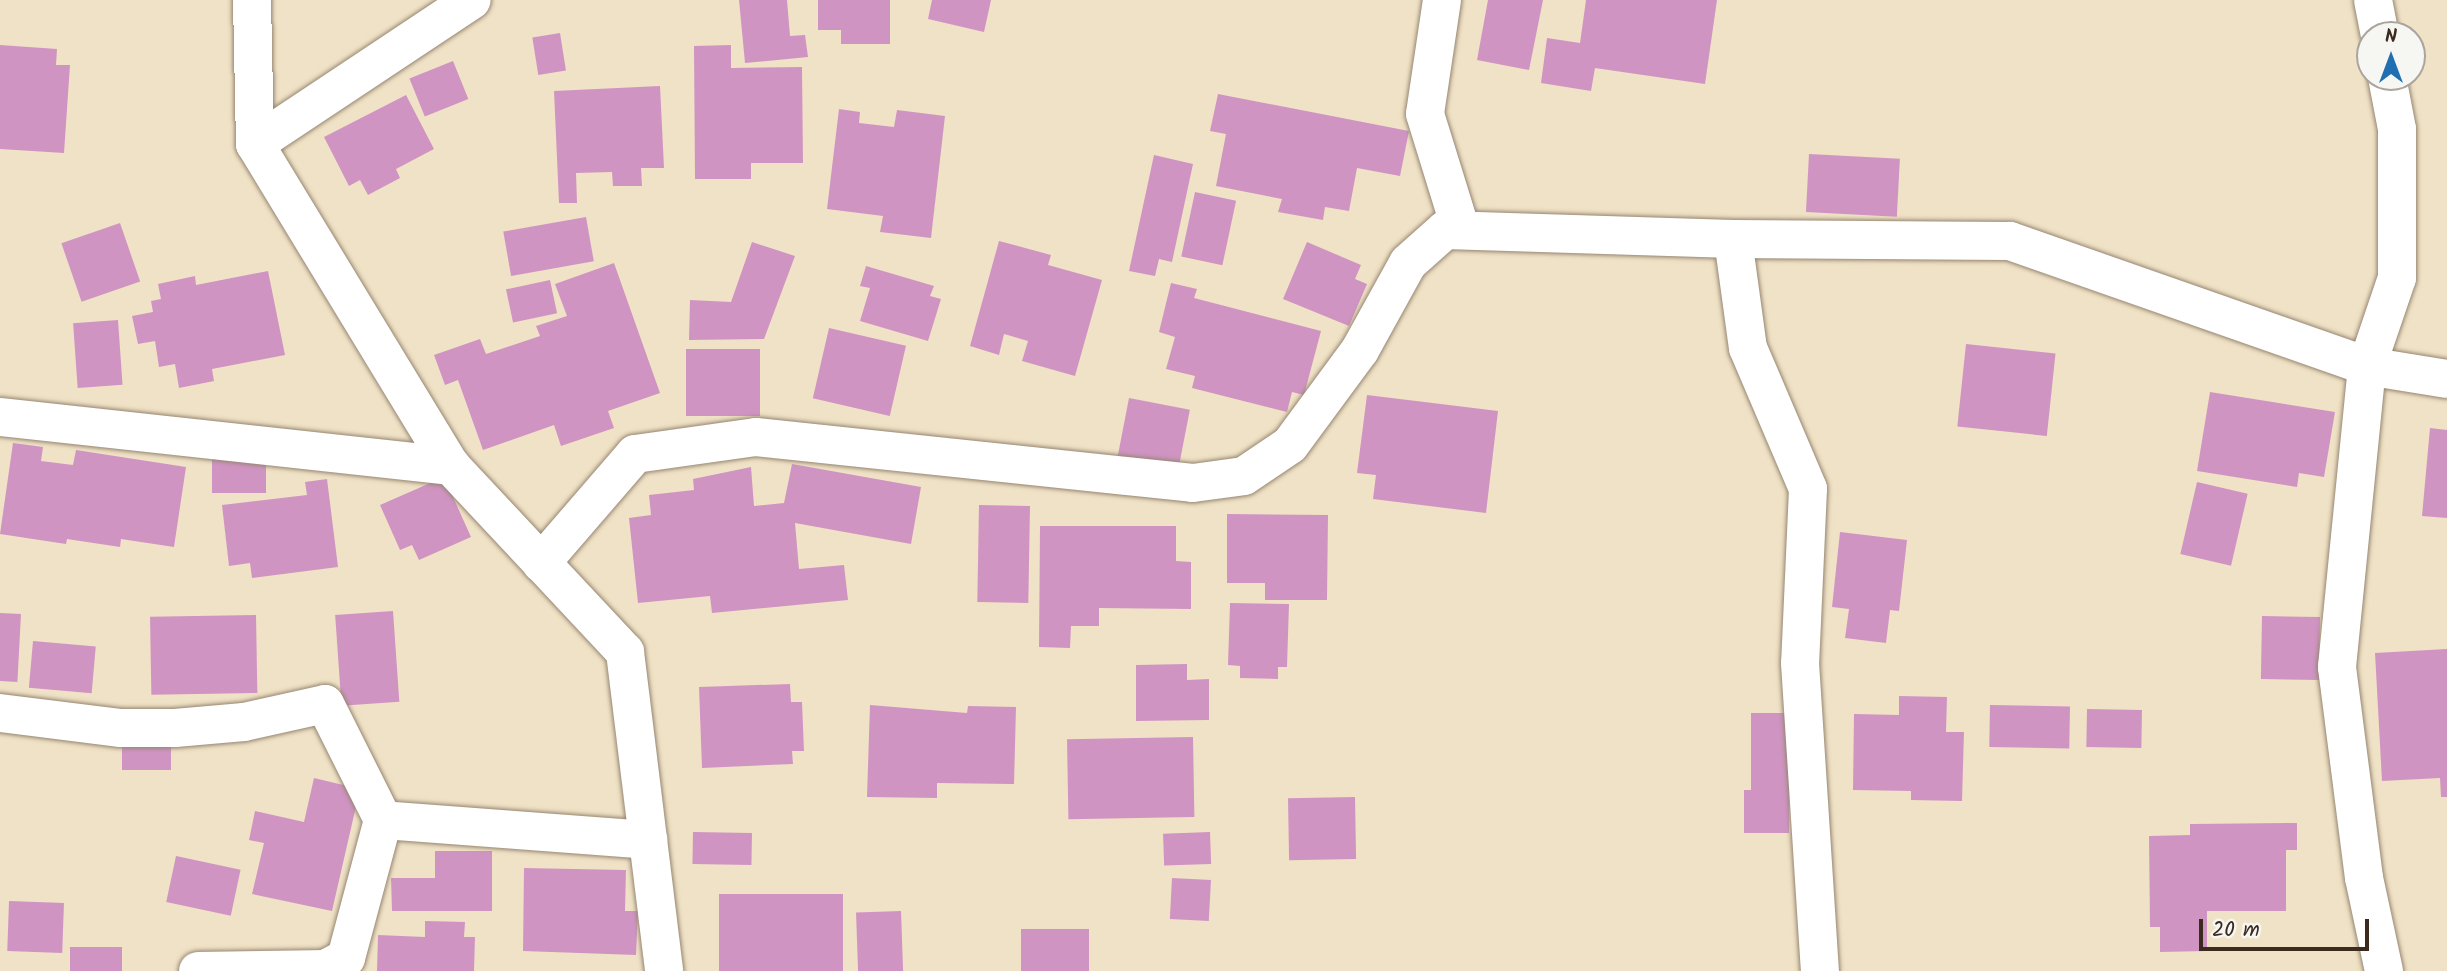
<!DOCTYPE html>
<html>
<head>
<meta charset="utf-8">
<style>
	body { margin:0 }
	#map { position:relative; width:2447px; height:971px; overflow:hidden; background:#f0e2c6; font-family:Kalam,sans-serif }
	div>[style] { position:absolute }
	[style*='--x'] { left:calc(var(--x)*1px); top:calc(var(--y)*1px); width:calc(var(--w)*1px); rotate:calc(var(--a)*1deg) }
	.building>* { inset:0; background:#d094c3; transform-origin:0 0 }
	.roads { filter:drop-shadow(0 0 2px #968672) drop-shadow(0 0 2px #968672) }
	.minor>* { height:38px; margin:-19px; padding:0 19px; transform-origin:19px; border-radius:19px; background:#fff }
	span { translate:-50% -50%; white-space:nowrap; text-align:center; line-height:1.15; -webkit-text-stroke:5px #f6f6f2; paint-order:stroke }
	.north { position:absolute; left:2356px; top:21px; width:70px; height:70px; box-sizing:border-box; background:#f6f6f2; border:2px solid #aba49d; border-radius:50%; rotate:0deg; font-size:19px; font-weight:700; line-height:28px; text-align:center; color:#3b2a1e }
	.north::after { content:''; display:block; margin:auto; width:24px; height:32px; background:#1f6fb2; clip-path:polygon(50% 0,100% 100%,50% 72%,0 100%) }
	.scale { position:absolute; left:2199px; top:919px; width:170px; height:32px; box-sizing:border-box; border:4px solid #3b2a1e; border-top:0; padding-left:9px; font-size:21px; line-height:24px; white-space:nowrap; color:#3b2a1e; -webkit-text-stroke:5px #f6f6f2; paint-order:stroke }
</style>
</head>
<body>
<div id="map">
	<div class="building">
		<div style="clip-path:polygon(739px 0,787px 0,790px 36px,805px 35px,808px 57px,745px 63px)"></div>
		<div style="clip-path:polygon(818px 0,890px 0,890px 44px,841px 44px,841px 30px,818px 30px)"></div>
		<div style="clip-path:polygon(932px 0,991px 0,984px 32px,928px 19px)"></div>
		<div style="clip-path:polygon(1488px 0,1543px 0,1529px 70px,1477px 60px)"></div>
		<div style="clip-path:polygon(1586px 0,1717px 0,1705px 84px,1595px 68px,1591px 91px,1541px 83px,1547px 38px,1580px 43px)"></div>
		<div style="left:560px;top:33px;width:38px;height:28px;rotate:81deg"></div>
		<div style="clip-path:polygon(0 45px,57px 49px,56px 65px,70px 65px,64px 153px,0 149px)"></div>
		<div style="clip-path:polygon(731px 45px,731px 68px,802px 67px,803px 163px,751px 163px,751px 179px,695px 179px,694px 46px)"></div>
		<div style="left:453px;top:61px;width:41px;height:47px;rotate:68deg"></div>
		<div style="clip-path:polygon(660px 86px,664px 168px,641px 168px,642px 186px,613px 186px,612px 172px,576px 173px,577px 203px,559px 203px,554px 91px)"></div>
		<div style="clip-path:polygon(1218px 94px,1409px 131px,1400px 176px,1357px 168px,1349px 211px,1325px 207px,1323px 220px,1278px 212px,1282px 199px,1216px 186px,1226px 134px,1210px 131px)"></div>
		<div style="clip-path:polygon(406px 95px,434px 149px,396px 169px,400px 178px,368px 195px,360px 180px,349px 186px,324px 137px)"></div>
		<div style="clip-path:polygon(839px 109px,860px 112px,859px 123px,894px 127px,897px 110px,945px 116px,931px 238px,880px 232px,883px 216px,827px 209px)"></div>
		<div style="left:1809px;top:154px;width:91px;height:58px;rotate:3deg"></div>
		<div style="clip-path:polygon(1154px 155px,1193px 164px,1172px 262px,1159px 259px,1155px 276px,1129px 271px)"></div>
		<div style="left:1195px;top:192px;width:42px;height:66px;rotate:12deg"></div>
		<div style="left:586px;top:217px;width:45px;height:84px;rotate:80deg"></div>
		<div style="left:120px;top:223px;width:62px;height:62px;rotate:71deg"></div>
		<div style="clip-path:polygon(999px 241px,1051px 255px,1048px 265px,1102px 280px,1075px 376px,1022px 361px,1028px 341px,1004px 334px,999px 355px,970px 346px)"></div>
		<div style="clip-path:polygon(752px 242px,795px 256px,764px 339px,689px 340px,690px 300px,731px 302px)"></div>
		<div style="clip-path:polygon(1307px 242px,1361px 265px,1355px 279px,1367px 284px,1349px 326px,1283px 299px)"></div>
		<div style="clip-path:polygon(614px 263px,660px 393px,608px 411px,614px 428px,561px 446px,554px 425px,483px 450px,458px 380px,445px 385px,434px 355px,480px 339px,486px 354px,540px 336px,536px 326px,567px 316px,555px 284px)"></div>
		<div style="clip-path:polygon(866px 266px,934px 286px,930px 296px,941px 299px,928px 341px,860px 321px,870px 288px,860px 286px)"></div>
		<div style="clip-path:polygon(268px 271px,285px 355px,212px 369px,214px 381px,179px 388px,175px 364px,159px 367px,155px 341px,138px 344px,132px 316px,153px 312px,151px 301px,161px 299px,158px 284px,195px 276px,196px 285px)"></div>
		<div style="left:550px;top:280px;width:34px;height:45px;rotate:78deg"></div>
		<div style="clip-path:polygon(1171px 283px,1197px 289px,1194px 298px,1321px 331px,1304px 395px,1292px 392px,1287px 412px,1192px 388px,1195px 376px,1166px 369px,1175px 337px,1159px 332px)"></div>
		<div style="left:118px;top:320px;width:65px;height:45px;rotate:86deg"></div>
		<div style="left:829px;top:328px;width:79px;height:72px;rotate:13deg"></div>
		<div style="left:1966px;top:344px;width:90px;height:83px;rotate:6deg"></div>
		<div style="left:686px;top:349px;width:74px;height:67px"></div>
		<div style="clip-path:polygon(2210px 392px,2335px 412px,2324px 477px,2299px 473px,2297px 487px,2197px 471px)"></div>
		<div style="clip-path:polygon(1367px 395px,1498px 411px,1486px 513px,1373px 499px,1376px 475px,1357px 473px)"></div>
		<div style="left:1129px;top:398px;width:62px;height:61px;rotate:11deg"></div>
		<div style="clip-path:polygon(2430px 428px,2447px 430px,2447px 518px,2422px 516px)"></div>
		<div style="clip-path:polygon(13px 443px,43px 447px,41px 461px,73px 465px,76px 450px,186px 467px,174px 547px,121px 539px,120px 547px,67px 539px,66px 544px,0 534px)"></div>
		<div style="left:212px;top:450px;width:54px;height:43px"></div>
		<div style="clip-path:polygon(792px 464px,921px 487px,911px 544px,795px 523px,799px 569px,844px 565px,848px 600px,712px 613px,710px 596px,638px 603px,629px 518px,651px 515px,649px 495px,694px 490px,693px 479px,751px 467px,754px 506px,784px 503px)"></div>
		<div style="clip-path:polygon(444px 477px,471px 537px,419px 560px,412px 545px,400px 550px,380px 505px)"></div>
		<div style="clip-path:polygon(327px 479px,338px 567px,252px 578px,250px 563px,229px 566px,222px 505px,307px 495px,305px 482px)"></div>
		<div style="left:2197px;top:482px;width:52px;height:74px;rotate:13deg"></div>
		<div style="left:979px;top:505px;width:51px;height:97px;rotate:1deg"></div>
		<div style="clip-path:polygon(1227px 514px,1328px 515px,1327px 600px,1265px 600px,1265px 583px,1227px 583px)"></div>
		<div style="clip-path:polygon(1040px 526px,1176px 526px,1176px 561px,1191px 562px,1191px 609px,1099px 608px,1099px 626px,1071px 626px,1070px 648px,1039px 647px)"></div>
		<div style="clip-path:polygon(1840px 532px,1907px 540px,1899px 611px,1890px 610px,1886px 643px,1845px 638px,1849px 609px,1832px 607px)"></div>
		<div style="clip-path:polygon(1230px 603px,1289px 604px,1287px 667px,1278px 667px,1278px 679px,1240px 678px,1240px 666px,1228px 665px)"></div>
		<div style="left:393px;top:611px;width:91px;height:58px;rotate:86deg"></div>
		<div style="left:0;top:613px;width:21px;height:68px;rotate:3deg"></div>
		<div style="left:256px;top:615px;width:78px;height:106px;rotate:89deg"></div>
		<div style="left:2262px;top:616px;width:58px;height:63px;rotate:1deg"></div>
		<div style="left:33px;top:641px;width:63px;height:47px;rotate:5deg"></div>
		<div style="clip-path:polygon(2447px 649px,2447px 797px,2441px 797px,2440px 778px,2382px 781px,2375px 653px)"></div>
		<div style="clip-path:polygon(1187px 664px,1187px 680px,1209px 679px,1209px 720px,1136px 721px,1136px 665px)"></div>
		<div style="clip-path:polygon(790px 684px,791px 702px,802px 702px,804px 751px,792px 751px,793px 764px,702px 768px,699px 687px)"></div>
		<div style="clip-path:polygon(1899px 696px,1947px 697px,1946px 732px,1964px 732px,1962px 801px,1911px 800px,1911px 791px,1853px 790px,1854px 714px,1899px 715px)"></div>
		<div style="clip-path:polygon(870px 705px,967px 713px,968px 706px,1016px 707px,1014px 784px,937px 783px,937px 798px,867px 797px)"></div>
		<div style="left:1990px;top:705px;width:80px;height:42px;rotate:1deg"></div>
		<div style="left:2087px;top:709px;width:55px;height:38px;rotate:1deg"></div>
		<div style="clip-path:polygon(1751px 713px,1790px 713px,1789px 833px,1744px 833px,1744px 790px,1751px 790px)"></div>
		<div style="left:1193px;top:737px;width:80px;height:126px;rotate:89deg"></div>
		<div style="left:171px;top:747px;width:23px;height:49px;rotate:90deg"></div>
		<div style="clip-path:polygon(314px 778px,360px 789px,332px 911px,252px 894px,264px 843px,249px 840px,255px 811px,304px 822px)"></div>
		<div style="left:1355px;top:797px;width:62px;height:67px;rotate:89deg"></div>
		<div style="clip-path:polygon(2297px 823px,2297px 850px,2286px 850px,2286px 911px,2207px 911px,2207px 951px,2160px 952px,2160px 927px,2150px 927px,2149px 836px,2190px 835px,2190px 824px)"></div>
		<div style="left:693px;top:832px;width:59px;height:32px;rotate:1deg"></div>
		<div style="left:1210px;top:832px;width:32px;height:47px;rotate:88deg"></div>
		<div style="clip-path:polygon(435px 851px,492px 851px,492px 911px,392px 911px,391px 878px,435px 878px)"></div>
		<div style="left:176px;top:856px;width:66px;height:47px;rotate:12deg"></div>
		<div style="clip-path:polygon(524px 868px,626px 870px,625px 911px,638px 911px,636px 955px,523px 951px)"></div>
		<div style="left:1172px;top:878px;width:39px;height:41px;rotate:3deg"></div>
		<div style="left:719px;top:894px;width:124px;height:77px"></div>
		<div style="left:9px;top:901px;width:55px;height:50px;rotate:2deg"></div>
		<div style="left:901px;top:911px;width:60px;height:45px;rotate:88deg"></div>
		<div style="clip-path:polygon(425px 921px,465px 922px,464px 937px,475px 937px,474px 971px,377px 971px,378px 935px,425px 937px)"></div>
		<div style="left:1021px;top:929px;width:68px;height:42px"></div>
		<div style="left:70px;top:947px;width:52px;height:24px"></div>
	</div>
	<div class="roads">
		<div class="minor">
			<div style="--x:252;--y:0;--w:144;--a:88.8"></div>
			<div style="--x:255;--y:144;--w:377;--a:58.7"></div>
			<div style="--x:1442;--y:0;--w:115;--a:98.5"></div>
			<div style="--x:1425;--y:114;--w:121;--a:72.8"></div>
			<div style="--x:2373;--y:0;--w:36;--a:79"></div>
			<div style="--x:255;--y:144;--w:260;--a:-33.6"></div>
			<div style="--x:1733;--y:239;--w:110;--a:82.2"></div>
			<div style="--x:1748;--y:348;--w:153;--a:66.9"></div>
			<div style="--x:1808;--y:489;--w:174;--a:92.6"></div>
			<div style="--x:1800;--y:663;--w:309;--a:86.3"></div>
			<div style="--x:0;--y:417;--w:454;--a:6.2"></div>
			<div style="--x:451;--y:466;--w:255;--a:46.9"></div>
			<div style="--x:625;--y:652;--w:321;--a:83"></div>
			<div style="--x:541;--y:563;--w:144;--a:-49.2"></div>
			<div style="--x:635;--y:454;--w:122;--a:-8"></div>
			<div style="--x:756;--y:437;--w:439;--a:6"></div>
			<div style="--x:1193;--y:483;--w:51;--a:-7.8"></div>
			<div style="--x:1244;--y:476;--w:55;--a:-34"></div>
			<div style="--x:1290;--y:445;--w:118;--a:-53.6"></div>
			<div style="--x:1360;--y:350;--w:99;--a:-61.1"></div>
			<div style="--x:1408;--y:263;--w:50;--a:-41.7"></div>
			<div style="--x:1445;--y:230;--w:288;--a:1.8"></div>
			<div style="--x:1733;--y:239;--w:277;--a:0.4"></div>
			<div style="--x:2010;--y:241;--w:378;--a:19.3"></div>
			<div style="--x:2367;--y:366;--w:81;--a:9.2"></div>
			<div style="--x:0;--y:713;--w:122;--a:7.1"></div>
			<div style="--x:121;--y:728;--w:54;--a:0"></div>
			<div style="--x:175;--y:728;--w:69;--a:-5"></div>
			<div style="--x:244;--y:722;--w:83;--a:-12.5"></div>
			<div style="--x:325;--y:704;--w:130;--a:63.4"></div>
			<div style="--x:383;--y:820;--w:143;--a:105"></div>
			<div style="--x:346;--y:958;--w:24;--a:152"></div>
			<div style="--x:325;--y:969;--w:127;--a:179.1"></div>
			<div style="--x:383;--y:820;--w:266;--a:4.3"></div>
			<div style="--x:2384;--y:971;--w:95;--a:-102.1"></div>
			<div style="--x:2364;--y:878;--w:213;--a:-97.3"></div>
			<div style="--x:2337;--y:667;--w:302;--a:-84.3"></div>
			<div style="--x:2367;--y:366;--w:93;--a:-71.2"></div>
			<div style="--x:2397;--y:278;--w:149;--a:-90"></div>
			<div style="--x:2397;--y:129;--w:53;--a:-100.9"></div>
		</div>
	</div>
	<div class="north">N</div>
	<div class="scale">20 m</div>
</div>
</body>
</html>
